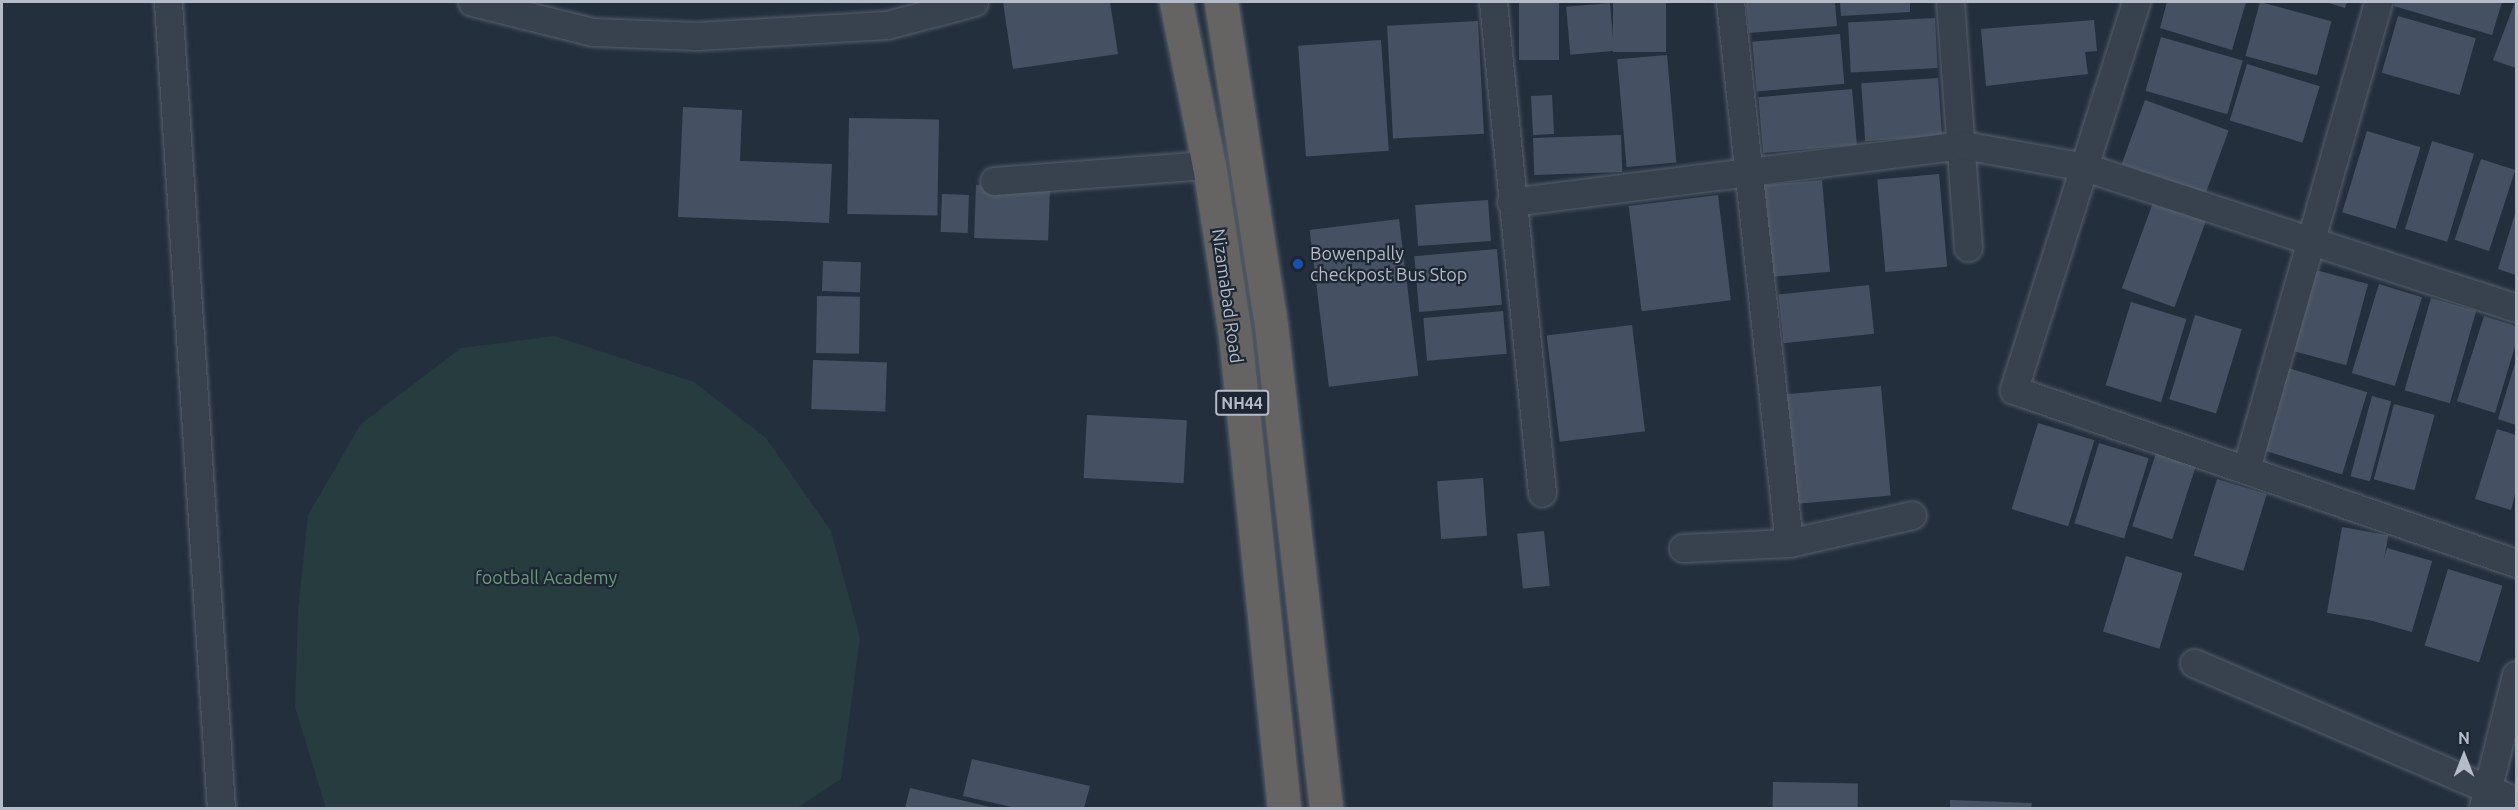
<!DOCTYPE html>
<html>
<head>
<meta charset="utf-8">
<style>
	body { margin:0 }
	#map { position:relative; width:2518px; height:810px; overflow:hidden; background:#242f3e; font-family:Ubuntu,sans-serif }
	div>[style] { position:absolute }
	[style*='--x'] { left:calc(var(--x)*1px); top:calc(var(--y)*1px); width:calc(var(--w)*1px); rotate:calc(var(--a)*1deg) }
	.green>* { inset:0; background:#263c3f }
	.building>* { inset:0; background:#455162; transform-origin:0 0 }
	.roads { filter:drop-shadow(0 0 2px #565f6c) drop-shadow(0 0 2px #565f6c) }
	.minor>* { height:27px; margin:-13.5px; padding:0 13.5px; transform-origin:13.5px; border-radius:13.5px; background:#38414e }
	.trunk>* { height:33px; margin:-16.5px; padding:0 16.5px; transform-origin:16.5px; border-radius:16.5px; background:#656462 }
	.dots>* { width:16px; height:16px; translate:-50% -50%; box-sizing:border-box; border:3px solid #1d2633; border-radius:50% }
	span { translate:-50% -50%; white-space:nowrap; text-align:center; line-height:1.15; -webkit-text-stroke:4.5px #1d2633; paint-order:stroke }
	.shield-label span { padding:2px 4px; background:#1d2633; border:2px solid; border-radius:4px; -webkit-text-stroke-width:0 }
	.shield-label { font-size:16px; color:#b4bcc9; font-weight:700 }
	.poi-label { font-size:18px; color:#b4bcc9 }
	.left { translate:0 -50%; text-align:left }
	.street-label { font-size:18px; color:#b4bcc9 }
	.park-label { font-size:18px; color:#6b9a76 }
	.frame { position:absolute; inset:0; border:3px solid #b4bcc9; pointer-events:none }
	.north { position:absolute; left:2434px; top:726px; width:60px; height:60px; -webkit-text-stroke:4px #1d2633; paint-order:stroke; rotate:0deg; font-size:16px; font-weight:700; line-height:24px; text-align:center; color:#b4bcc9 }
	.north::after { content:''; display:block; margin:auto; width:21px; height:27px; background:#b4bcc9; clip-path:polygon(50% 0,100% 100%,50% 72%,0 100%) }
</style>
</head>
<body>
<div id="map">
	<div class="green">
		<div style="clip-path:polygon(554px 336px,694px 382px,766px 438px,831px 531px,860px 638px,841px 779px,797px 808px,326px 808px,295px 707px,298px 611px,308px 515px,361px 424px,461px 348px)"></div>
	</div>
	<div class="building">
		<div style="clip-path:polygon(1003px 2px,1110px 2px,1118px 54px,1013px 69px)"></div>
		<div style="left:1519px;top:2px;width:40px;height:58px"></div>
		<div style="left:1613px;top:2px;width:53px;height:50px"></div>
		<div style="clip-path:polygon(1746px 2px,1835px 2px,1837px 26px,1749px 33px)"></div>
		<div style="clip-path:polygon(1840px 2px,1910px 2px,1910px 12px,1841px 16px)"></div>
		<div style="clip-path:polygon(2167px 2px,2246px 2px,2232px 50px,2160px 28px)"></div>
		<div style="left:2260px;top:2px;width:74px;height:56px;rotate:15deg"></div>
		<div style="clip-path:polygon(2326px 2px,2347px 2px,2345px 8px)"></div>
		<div style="clip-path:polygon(2395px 2px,2502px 2px,2492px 35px,2394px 6px)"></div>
		<div style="clip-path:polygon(2515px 2px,2516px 2px,2516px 68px,2493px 60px)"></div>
		<div style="left:1610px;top:3px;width:48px;height:44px;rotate:85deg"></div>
		<div style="left:2398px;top:16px;width:81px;height:59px;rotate:16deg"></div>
		<div style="left:1935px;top:18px;width:50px;height:87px;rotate:87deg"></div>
		<div style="clip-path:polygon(2094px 20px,2097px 51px,2085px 52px,2088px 74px,1986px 86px,1981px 29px)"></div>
		<div style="left:1478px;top:21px;width:113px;height:91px;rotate:87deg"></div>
		<div style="left:1840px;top:34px;width:50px;height:88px;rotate:85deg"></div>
		<div style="left:2161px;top:37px;width:85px;height:56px;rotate:16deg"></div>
		<div style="left:1381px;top:40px;width:111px;height:83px;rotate:86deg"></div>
		<div style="left:1667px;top:55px;width:108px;height:50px;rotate:85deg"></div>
		<div style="left:2247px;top:64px;width:76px;height:59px;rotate:17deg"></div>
		<div style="left:1938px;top:78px;width:58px;height:77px;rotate:86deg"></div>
		<div style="left:1852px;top:89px;width:56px;height:94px;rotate:85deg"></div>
		<div style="left:1552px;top:95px;width:39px;height:21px;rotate:87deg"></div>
		<div style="left:2145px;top:100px;width:89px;height:68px;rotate:20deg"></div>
		<div style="clip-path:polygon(683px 107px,742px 110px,740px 161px,832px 164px,829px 223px,678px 217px)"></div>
		<div style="left:849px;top:118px;width:90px;height:96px;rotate:1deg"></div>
		<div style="left:2367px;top:131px;width:56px;height:85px;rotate:17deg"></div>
		<div style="left:1621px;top:135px;width:37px;height:88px;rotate:88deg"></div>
		<div style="left:2432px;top:141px;width:44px;height:92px;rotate:17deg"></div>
		<div style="left:2481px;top:159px;width:36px;height:85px;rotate:18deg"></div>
		<div style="left:1939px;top:174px;width:93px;height:62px;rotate:85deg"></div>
		<div style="left:1822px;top:180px;width:92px;height:58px;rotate:85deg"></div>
		<div style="left:976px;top:185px;width:74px;height:53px;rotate:2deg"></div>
		<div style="left:942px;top:194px;width:27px;height:38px;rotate:2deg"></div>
		<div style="left:1718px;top:195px;width:106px;height:90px;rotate:83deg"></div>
		<div style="left:2155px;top:197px;width:56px;height:97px;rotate:20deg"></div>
		<div style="left:1488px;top:200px;width:41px;height:73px;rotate:86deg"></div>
		<div style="clip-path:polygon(2516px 211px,2516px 275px,2498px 269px)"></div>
		<div style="left:1399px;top:219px;width:158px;height:90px;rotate:83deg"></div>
		<div style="left:1497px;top:249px;width:56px;height:83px;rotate:85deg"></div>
		<div style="left:823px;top:261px;width:38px;height:30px;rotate:2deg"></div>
		<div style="left:2312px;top:269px;width:58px;height:84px;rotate:15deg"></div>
		<div style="left:2379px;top:284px;width:45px;height:93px;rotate:17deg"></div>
		<div style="left:1869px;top:285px;width:49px;height:91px;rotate:84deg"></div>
		<div style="left:817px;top:296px;width:43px;height:57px;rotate:1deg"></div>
		<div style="left:2431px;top:298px;width:47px;height:96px;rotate:16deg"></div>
		<div style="left:2131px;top:302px;width:58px;height:87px;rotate:17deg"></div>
		<div style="left:1503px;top:311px;width:43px;height:80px;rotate:85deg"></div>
		<div style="left:2195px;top:315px;width:49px;height:88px;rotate:17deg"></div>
		<div style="clip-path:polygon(2484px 316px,2516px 326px,2516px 343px,2495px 413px,2457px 401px)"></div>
		<div style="left:1632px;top:325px;width:107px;height:86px;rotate:83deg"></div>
		<div style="left:813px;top:360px;width:74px;height:49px;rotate:2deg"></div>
		<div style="clip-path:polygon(2516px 360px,2516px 425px,2498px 419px)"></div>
		<div style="left:2285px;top:367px;width:86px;height:86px;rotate:17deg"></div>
		<div style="left:1881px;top:386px;width:110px;height:96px;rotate:85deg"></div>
		<div style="left:2372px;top:396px;width:20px;height:83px;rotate:15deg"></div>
		<div style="left:2394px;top:404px;width:42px;height:78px;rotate:15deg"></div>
		<div style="left:1087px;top:415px;width:100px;height:63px;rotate:3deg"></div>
		<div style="left:2038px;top:423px;width:59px;height:90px;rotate:17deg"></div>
		<div style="clip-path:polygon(2497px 429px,2516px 435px,2516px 490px,2511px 510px,2475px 499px)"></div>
		<div style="left:2099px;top:443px;width:52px;height:84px;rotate:17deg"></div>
		<div style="left:2156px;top:453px;width:42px;height:77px;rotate:18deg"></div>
		<div style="left:1483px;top:478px;width:58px;height:46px;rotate:86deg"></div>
		<div style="left:2217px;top:479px;width:52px;height:80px;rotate:17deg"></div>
		<div style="left:2342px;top:527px;width:47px;height:87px;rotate:10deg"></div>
		<div style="left:1544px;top:531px;width:55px;height:27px;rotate:84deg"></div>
		<div style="left:2387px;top:548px;width:47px;height:74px;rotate:16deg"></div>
		<div style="left:2126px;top:556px;width:59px;height:79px;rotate:17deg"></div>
		<div style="left:2448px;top:569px;width:57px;height:80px;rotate:17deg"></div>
		<div style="clip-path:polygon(972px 759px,1090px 786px,1084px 808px,1016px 808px,963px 796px)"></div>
		<div style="left:1773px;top:782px;width:85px;height:26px;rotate:1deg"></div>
		<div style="clip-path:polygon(910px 788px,994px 808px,905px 808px)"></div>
		<div style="clip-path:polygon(1950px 800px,2032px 803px,2031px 808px,1950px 808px)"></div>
	</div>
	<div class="roads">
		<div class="minor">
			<div style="--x:168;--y:2;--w:808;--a:86.24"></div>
			<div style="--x:472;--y:2;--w:125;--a:13.9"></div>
			<div style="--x:593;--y:32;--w:104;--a:2.2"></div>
			<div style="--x:697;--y:36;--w:190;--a:-3.3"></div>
			<div style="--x:887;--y:25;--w:90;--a:-14.8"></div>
			<div style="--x:1493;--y:2;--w:493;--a:84.3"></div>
			<div style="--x:1730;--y:2;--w:544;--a:83.78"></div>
			<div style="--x:1950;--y:2;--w:246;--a:85.8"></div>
			<div style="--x:2136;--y:2;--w:407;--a:107.5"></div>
			<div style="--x:2014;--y:390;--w:531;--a:19.02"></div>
			<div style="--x:994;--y:181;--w:216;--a:-4.3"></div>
			<div style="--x:1511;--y:202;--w:456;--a:-7.2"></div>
			<div style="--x:1963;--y:145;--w:124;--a:10.2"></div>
			<div style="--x:2085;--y:167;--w:453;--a:18.1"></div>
			<div style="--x:2246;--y:469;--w:485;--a:-74.2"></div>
			<div style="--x:1683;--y:548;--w:106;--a:-2.7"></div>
			<div style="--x:1789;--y:543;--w:126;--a:-12.8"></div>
			<div style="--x:2194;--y:663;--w:350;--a:23.2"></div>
			<div style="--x:2483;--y:807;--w:136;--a:-76"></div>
		</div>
		<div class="trunk">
			<div style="--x:1176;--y:2;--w:166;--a:78.6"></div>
			<div style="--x:1209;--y:165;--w:171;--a:81.3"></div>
			<div style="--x:1235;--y:334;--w:477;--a:84.1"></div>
			<div style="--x:1221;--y:2;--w:327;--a:81.2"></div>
			<div style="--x:1271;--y:325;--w:486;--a:83.5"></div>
		</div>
	</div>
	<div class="dots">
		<div style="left:1298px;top:264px;background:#1a4fb4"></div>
	</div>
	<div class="shield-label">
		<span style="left:1242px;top:403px">NH44</span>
	</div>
	<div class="poi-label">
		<span class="left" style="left:1310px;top:264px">Bowenpally<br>checkpost Bus Stop</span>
	</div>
	<div class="street-label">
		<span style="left:1228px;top:296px;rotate:82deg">Nizamabad Road</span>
	</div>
	<div class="park-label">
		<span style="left:546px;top:577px">football Academy</span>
	</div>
	<div class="frame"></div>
	<div class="north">N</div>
</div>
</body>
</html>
